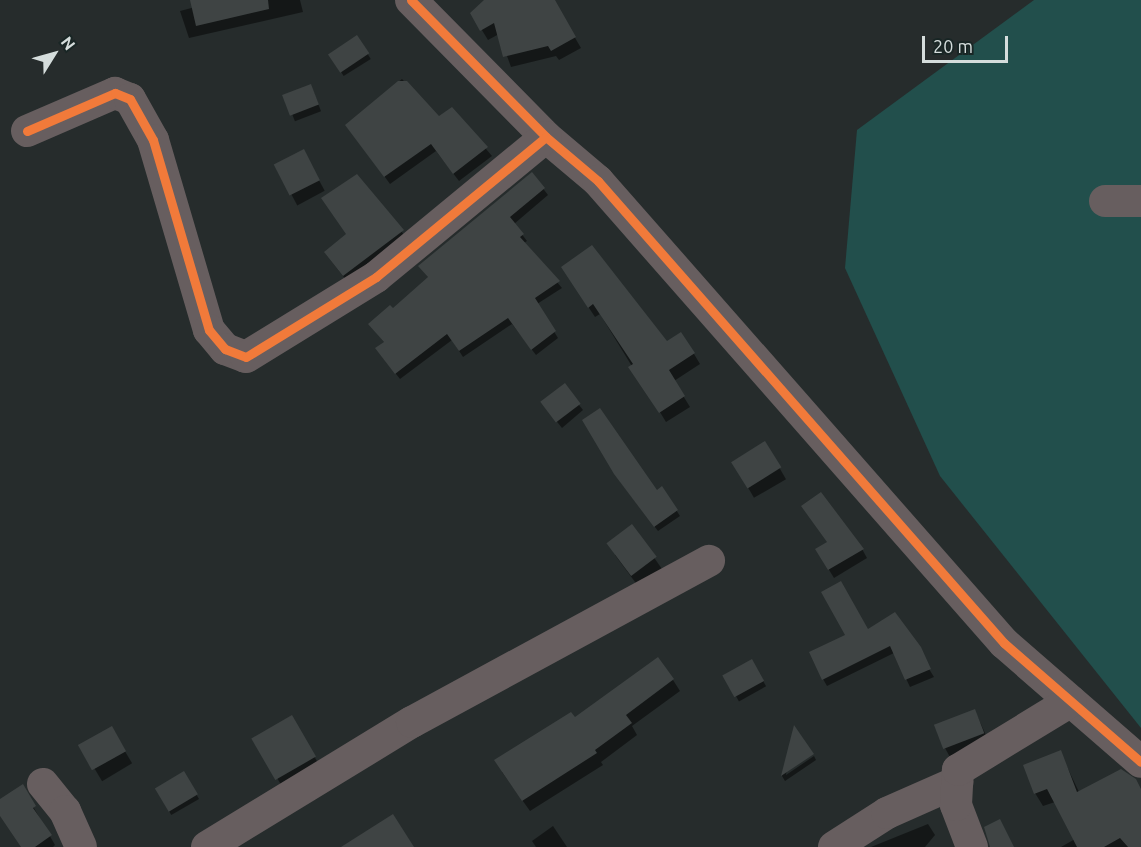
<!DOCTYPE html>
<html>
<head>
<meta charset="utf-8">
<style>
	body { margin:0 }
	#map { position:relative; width:1141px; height:847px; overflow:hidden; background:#262c2c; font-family:Ubuntu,sans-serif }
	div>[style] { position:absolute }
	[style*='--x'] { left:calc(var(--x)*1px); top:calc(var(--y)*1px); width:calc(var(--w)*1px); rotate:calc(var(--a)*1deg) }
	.green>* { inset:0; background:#224f4c }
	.shadow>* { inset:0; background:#0007; transform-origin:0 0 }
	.building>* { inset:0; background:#3f4444; transform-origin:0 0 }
	.minor>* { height:32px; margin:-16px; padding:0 16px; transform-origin:16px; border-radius:16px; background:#675e5f }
	.cycleway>* { height:9px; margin:-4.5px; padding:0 4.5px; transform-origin:4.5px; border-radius:4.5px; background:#f17a3a }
	span { translate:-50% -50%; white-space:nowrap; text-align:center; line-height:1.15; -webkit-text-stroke:5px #192625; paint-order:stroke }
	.north { position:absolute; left:24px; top:24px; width:60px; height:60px; -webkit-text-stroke:4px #192625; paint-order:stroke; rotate:53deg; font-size:16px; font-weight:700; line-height:24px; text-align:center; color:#d5dddc }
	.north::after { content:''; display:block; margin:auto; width:21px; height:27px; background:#d5dddc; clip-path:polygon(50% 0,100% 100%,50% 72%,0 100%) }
	.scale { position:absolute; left:922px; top:36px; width:86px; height:27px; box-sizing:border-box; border:3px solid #d5dddc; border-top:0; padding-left:8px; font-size:18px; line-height:21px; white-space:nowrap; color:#d5dddc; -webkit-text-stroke:4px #192625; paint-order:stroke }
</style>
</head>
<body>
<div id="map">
	<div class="green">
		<div style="clip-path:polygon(1034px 0,1141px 0,1141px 728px,940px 476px,845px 268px,857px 130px)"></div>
	</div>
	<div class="shadow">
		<div style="clip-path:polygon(222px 0,300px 0,303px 12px,189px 38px,180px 11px)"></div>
		<div style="clip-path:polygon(487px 0,553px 0,581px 48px,559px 60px,556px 56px,511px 67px,499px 34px,488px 40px,472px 14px)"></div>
		<div style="left:357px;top:37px;width:26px;height:32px;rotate:58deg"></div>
		<div style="clip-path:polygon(402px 79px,439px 118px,452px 109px,492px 156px,459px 181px,436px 151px,390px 184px,347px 125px)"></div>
		<div style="left:311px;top:85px;width:28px;height:28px;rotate:69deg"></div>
		<div style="left:304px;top:152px;width:44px;height:31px;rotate:62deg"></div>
		<div style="clip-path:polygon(532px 174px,548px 195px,514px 224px,527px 241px,524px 243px,562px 288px,537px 304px,558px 338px,536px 355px,512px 324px,463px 357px,452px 340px,400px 379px,381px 355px,385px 343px,374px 330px,429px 278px,420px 266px)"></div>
		<div style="clip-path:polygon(357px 176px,409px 241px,350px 285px,325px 253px,347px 235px)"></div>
		<div style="clip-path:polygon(569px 278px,667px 343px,694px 354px,700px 364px,674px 381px,690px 407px,666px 422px,600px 314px,595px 317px)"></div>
		<div style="clip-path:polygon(564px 386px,583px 410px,562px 428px,546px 408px)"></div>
		<div style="left:765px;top:443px;width:42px;height:37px;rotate:60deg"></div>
		<div style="clip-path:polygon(619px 480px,656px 492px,662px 488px,680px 516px,658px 531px)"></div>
		<div style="clip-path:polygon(632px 526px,662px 569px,638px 586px,615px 555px)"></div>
		<div style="clip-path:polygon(862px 549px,867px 558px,834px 578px,817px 550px)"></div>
		<div style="clip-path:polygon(895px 614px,934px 677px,910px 687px,894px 653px,827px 686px,823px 679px,847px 635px,868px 631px)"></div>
		<div style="left:752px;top:661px;width:29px;height:31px;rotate:61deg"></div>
		<div style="clip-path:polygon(673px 680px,680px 691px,632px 726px,637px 735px,601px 762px,603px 765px,530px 811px,502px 772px,574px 719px)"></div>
		<div style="clip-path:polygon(975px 711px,990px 744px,951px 759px,945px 748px)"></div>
		<div style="clip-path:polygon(291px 717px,321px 768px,285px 791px,261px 752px)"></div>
		<div style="left:111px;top:728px;width:41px;height:35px;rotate:59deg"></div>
		<div style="clip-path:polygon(794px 729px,786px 775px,814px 756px,816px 760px,785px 781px,782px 776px)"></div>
		<div style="clip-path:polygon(1060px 752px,1079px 792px,1141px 791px,1141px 847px,1061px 847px,1075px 839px,1055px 802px,1043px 806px,1035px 793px)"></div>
		<div style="left:184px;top:773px;width:30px;height:32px;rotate:60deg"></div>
		<div style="clip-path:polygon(22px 787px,55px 845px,53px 847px,22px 847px,0 814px,0 801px)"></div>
		<div style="clip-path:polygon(928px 824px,935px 835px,925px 847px,871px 847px)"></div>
		<div style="clip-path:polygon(553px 826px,567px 847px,536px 847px,532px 841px)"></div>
	</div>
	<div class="building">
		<div style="clip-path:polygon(190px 0,268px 0,269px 9px,196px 26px)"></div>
		<div style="clip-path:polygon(484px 0,555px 0,576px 37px,551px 51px,548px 46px,503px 57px,494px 23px,480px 31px,470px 13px)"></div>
		<div style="left:357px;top:35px;width:22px;height:35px;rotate:56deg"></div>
		<div style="clip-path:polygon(398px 81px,407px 81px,439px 116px,452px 107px,488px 147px,453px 174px,431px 144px,384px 177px,345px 125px)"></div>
		<div style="left:311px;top:84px;width:22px;height:31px;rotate:69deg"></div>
		<div style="left:304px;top:149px;width:35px;height:34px;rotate:63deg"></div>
		<div style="clip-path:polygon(532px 172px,545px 188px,510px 217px,524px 234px,520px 237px,560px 281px,535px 298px,556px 331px,531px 350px,508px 318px,459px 351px,447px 334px,395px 374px,375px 348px,384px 342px,368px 324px,390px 305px,393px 308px,428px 277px,418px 266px)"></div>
		<div style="clip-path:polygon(357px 174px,404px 230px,343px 276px,324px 252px,346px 234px,321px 198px)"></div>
		<div style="clip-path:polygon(592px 245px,667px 341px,681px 332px,695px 353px,669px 370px,685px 396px,659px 413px,628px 367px,633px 364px,593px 304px,588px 308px,561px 267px)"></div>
		<div style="left:565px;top:383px;width:26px;height:31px;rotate:53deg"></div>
		<div style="clip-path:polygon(600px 408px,657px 490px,662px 486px,678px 510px,654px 527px,614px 474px,582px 420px)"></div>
		<div style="left:765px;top:441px;width:31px;height:40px;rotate:58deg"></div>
		<div style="clip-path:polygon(821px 492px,864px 549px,828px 570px,815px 549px,827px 542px,801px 506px)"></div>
		<div style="left:632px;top:524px;width:41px;height:32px;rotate:53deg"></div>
		<div style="clip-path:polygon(841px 581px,868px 629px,895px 612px,921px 647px,931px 669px,905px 680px,890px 646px,822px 680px,809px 652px,845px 635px,821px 592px)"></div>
		<div style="clip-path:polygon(658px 657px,674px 679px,626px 715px,632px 723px,595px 750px,597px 753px,522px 801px,494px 760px,571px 712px,575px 717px)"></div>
		<div style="left:752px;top:659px;width:25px;height:34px;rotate:61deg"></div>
		<div style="left:975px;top:709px;width:26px;height:44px;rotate:69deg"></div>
		<div style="left:292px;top:715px;width:48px;height:47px;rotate:60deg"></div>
		<div style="clip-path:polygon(794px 725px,814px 754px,781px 776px)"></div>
		<div style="left:112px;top:726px;width:29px;height:39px;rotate:61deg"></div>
		<div style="clip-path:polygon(1061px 750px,1077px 792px,1121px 769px,1136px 779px,1141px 789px,1141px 847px,1128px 847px,1120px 838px,1104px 847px,1077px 847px,1047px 789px,1034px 794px,1023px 765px)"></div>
		<div style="left:184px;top:771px;width:27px;height:34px;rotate:59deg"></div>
		<div style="clip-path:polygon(23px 784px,36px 806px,33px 808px,52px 835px,35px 847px,21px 847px,0 816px,0 799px)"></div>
		<div style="clip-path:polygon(393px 814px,414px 847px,341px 847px)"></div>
		<div style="clip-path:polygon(1000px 819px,1014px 847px,990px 847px,984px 827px)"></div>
	</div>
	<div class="minor">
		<div style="--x:411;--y:0;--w:192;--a:45.4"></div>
		<div style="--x:546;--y:137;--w:68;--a:40.2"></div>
		<div style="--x:598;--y:181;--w:615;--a:48.69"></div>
		<div style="--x:1004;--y:643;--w:181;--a:41"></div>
		<div style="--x:27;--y:131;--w:96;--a:-23.4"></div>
		<div style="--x:115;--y:93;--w:16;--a:22"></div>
		<div style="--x:130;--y:99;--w:47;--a:60.7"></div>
		<div style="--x:153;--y:140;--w:198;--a:73.6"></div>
		<div style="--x:209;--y:330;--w:25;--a:50"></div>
		<div style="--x:225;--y:349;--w:22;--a:21"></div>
		<div style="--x:246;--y:357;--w:153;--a:-31.6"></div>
		<div style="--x:376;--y:277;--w:220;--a:-39.5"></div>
		<div style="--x:1105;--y:201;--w:36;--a:0"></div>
		<div style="--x:43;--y:784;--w:35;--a:51"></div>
		<div style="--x:65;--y:811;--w:39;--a:66"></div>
		<div style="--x:207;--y:847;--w:240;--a:-31.4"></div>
		<div style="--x:412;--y:722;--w:338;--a:-28.5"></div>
		<div style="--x:834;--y:847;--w:63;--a:-32.7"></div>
		<div style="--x:887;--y:813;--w:77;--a:-23.9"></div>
		<div style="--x:972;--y:847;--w:45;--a:-110.9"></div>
		<div style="--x:956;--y:805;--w:35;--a:-87"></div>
		<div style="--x:958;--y:770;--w:132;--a:-31.4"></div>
	</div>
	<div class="cycleway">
		<div style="--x:411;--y:0;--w:192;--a:45.4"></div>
		<div style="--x:546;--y:137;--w:68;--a:40.2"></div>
		<div style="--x:598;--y:181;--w:615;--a:48.69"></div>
		<div style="--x:1004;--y:643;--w:181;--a:41"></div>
		<div style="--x:27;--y:131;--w:96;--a:-23.4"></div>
		<div style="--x:115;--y:93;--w:16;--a:22"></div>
		<div style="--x:130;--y:99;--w:47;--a:60.7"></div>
		<div style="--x:153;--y:140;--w:198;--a:73.6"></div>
		<div style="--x:209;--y:330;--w:25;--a:50"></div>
		<div style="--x:225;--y:349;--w:22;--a:21"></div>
		<div style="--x:246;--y:357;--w:153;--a:-31.6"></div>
		<div style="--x:376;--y:277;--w:220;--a:-39.5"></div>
	</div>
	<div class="north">N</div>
	<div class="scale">20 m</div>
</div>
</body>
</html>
